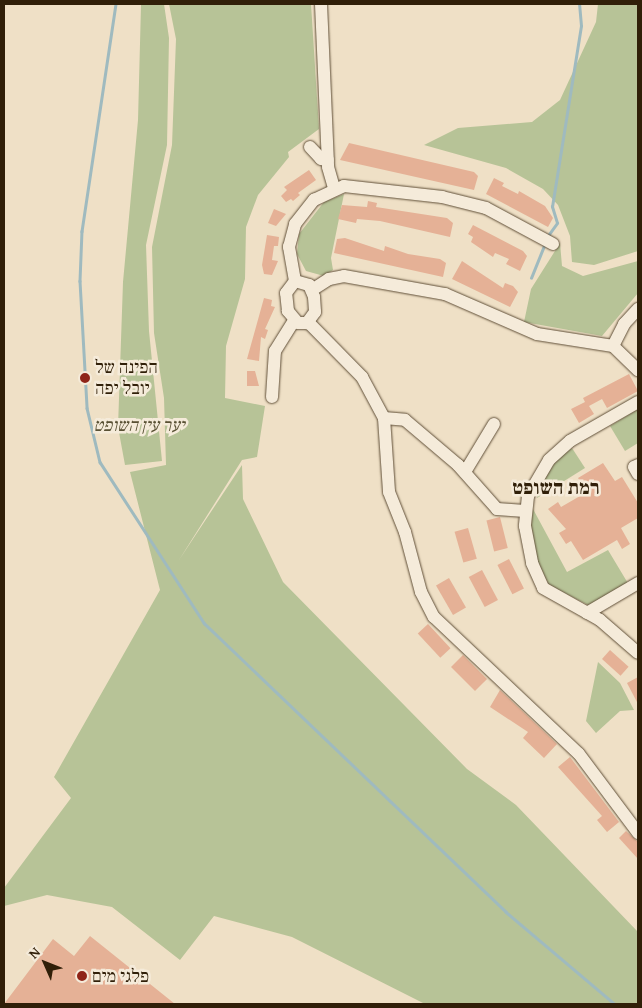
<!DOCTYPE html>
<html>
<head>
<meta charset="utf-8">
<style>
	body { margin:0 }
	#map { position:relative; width:642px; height:1008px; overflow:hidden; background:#efe0c6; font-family:"Gentium Book Plus","Frank Ruhl Libre",serif }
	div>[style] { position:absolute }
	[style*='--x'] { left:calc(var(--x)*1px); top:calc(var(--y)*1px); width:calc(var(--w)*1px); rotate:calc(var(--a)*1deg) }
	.green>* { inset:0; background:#b7c397 }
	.stream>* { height:2.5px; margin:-1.25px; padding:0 1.25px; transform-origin:1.25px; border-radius:1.25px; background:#9fbabf }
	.building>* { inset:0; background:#e5b196; transform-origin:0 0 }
	.roads { filter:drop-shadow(0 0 1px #604f38) drop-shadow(0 0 1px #604f38) }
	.minor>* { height:12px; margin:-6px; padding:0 6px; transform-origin:6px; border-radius:6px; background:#f5ebda }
	.dots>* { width:14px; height:14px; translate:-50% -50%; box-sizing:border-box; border:2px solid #f5ebda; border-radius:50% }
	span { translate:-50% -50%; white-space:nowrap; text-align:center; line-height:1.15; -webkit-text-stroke:5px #f5ebda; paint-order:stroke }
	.poi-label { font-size:18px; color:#301f08 }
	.left { translate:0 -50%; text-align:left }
	.park-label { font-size:18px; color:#585033; font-style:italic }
	.quarter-label { font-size:20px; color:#301f08; font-weight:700 }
	.frame { position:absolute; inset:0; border:5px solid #301f08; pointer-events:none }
	.north { position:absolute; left:20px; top:938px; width:50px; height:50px; -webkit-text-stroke:4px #f5ebda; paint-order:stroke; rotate:314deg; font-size:14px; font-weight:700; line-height:20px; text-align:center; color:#301f08 }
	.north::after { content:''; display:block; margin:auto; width:18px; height:22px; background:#301f08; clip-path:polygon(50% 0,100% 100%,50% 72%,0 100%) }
</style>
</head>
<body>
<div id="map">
	<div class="green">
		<div style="clip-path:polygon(164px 4px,169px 38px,167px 145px,146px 245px,149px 331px,162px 461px,125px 465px,118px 427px,123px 282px,138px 120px,141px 5px)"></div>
		<div style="clip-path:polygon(169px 4px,311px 4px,319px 129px,288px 152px,289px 157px,258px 195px,246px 227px,245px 279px,226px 346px,225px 398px,265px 406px,257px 457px,242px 460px,179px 560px,242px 465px,243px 499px,283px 582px,467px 769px,516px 805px,638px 932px,638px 1004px,425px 1004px,292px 937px,214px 916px,180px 960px,112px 907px,47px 895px,4px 906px,4px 888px,71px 798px,54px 777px,160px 590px,130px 472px,166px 465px,164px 398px,154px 333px,152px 247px,172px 145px,176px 39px)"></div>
		<div style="clip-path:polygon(598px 4px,638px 4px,638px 251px,594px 265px,572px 262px,570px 236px,558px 205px,543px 189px,506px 168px,424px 145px,458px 128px,532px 122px,560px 100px,596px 22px)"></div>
		<div style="clip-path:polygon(344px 194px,331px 258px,333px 270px,324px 276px,306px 271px,297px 254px,299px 234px,324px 202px)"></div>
		<div style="clip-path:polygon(560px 243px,562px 266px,583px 276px,638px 261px,638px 293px,602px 336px,524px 322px,531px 289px)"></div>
		<div style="clip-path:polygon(638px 409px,638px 443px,625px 451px,610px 426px)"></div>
		<div style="clip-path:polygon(572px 448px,585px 468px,537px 498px,537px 490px,558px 458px)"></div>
		<div style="clip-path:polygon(533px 509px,567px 572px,608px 550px,629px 585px,590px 606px,549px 585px,537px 562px,531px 526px)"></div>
		<div style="clip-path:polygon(598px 662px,620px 683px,634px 710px,620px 711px,596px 733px,586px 721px)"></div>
	</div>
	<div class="stream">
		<div style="--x:116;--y:4;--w:230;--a:98.5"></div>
		<div style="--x:82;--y:231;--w:50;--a:92.3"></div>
		<div style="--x:80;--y:281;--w:127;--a:86.8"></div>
		<div style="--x:87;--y:408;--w:56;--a:76.5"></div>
		<div style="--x:100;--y:462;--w:192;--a:57.1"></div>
		<div style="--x:204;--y:623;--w:418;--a:43.7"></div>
		<div style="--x:506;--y:912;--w:143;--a:40.2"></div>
		<div style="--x:547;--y:237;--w:17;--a:-54"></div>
		<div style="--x:557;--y:223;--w:17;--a:-107"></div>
		<div style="--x:552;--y:207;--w:183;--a:-80.9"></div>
		<div style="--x:581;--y:26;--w:22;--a:-95"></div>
		<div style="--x:531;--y:278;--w:35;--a:-68"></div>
	</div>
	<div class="building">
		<div style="clip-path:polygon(349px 143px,474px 172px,478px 176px,474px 190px,340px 160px)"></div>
		<div style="clip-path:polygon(309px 170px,316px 180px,298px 193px,300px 195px,293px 201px,291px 199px,286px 202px,281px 196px,287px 190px,284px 187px)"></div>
		<div style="clip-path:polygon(494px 178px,504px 183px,502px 186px,518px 194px,519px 191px,545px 206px,553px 218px,548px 227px,486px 194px)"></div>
		<div style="clip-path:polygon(368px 201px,377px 203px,376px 207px,447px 218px,453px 223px,450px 237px,380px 221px,357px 219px,356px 223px,338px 219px,342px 205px,367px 207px)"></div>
		<div style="clip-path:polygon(274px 209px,286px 214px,276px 226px,268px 223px)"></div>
		<div style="clip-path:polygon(473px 225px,523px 251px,527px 256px,520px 271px,506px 264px,509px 259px,495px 253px,493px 257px,471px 242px,473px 237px,468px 234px)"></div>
		<div style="clip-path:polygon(267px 235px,279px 237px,278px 246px,274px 246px,272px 260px,278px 261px,272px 275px,264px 274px,262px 265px)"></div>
		<div style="clip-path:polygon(345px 238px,384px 251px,385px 246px,408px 254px,440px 259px,446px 263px,443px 277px,334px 253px,337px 239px)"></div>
		<div style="clip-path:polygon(462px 261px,503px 288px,505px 283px,513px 286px,518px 292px,510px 307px,452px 279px)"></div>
		<div style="clip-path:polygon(264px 298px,272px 300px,271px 306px,275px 307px,265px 329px,268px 330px,265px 339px,261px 337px,259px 361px,247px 359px)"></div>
		<div style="clip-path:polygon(247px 371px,255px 371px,259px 386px,247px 386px)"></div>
		<div style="clip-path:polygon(629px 374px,638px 391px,607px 408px,602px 399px,589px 406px,594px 414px,579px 423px,571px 409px,585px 402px,583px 398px)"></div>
		<div style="clip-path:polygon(603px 463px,615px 481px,622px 477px,638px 503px,638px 518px,621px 528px,630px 544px,622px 549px,617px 540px,583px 560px,571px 541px,566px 544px,559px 533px,566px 529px,548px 509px,558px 502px,561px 507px,587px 492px,578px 478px)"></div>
		<div style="left:500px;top:517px;width:32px;height:14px;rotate:76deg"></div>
		<div style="left:468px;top:528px;width:32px;height:14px;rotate:74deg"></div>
		<div style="left:509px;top:559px;width:33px;height:13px;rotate:63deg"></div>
		<div style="left:482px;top:570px;width:34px;height:15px;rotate:62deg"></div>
		<div style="left:449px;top:578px;width:34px;height:15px;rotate:60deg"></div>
		<div style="left:428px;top:624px;width:33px;height:14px;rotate:47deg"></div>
		<div style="left:610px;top:650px;width:25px;height:12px;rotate:42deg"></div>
		<div style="left:463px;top:655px;width:34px;height:17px;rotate:45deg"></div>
		<div style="clip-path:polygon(638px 677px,638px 704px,627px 683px)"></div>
		<div style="clip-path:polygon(500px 690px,557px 744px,544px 758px,523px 738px,528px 732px,490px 707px)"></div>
		<div style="clip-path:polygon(570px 757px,619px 822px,607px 832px,597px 820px,602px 816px,558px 767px)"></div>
		<div style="clip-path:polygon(626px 831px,638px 842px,638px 859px,619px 838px)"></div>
		<div style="clip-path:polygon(90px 936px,175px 1004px,4px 1004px,53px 939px,74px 956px)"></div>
	</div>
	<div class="roads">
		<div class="minor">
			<div style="--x:321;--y:4;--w:163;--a:87.5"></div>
			<div style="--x:328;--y:167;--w:22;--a:74"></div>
			<div style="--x:310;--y:147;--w:16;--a:47"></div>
			<div style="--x:321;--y:159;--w:7;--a:8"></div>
			<div style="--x:295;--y:281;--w:35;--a:-100"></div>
			<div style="--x:289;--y:247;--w:24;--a:-75"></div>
			<div style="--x:295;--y:224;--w:31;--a:-52"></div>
			<div style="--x:314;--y:200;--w:33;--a:-25"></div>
			<div style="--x:344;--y:186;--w:99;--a:6.4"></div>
			<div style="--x:442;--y:197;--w:45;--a:14"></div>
			<div style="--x:486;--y:208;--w:76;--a:28.2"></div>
			<div style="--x:295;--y:281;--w:15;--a:16"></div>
			<div style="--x:309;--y:285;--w:13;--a:67"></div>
			<div style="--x:314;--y:297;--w:15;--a:86"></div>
			<div style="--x:315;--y:312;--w:14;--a:126"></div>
			<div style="--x:307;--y:323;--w:9;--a:180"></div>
			<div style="--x:298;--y:323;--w:16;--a:-130"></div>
			<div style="--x:288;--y:311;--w:18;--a:-96"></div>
			<div style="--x:286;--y:293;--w:15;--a:-53"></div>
			<div style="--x:312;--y:290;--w:20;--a:-33"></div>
			<div style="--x:329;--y:279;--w:15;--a:-11"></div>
			<div style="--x:344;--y:276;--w:103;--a:10.1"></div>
			<div style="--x:445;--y:294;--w:100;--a:23.5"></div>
			<div style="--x:537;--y:334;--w:77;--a:9"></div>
			<div style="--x:613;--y:346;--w:35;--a:44"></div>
			<div style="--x:309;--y:323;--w:76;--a:45.5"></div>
			<div style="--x:362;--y:377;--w:47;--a:61.8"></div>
			<div style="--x:384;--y:418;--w:74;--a:86.1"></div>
			<div style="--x:389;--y:492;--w:43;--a:68.2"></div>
			<div style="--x:405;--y:532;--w:62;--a:75.1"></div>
			<div style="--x:421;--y:592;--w:28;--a:63"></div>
			<div style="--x:434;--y:617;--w:199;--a:43.4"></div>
			<div style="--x:579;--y:754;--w:99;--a:53.2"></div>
			<div style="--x:613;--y:346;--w:25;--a:-63"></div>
			<div style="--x:624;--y:324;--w:21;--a:-47"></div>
			<div style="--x:272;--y:397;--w:46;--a:-86.3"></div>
			<div style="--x:275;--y:351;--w:36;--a:-58"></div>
			<div style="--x:638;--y:402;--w:78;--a:150.2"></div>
			<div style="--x:570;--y:441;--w:28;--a:138"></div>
			<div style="--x:549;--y:460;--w:42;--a:120.3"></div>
			<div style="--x:528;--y:496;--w:30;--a:96"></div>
			<div style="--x:525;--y:526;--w:38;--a:79"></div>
			<div style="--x:532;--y:563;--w:27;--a:66"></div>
			<div style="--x:543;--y:588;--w:65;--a:29.3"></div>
			<div style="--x:600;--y:620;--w:50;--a:41"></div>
			<div style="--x:384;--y:418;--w:21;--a:5"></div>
			<div style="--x:405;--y:420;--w:70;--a:40.3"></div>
			<div style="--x:458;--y:465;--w:59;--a:48.4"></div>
			<div style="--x:497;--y:509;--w:28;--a:4"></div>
			<div style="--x:638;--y:465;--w:4;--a:153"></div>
			<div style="--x:634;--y:467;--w:8;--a:60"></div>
			<div style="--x:465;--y:472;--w:56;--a:-58.9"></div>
			<div style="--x:587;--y:613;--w:59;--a:-30.5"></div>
		</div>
	</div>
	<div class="dots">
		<div style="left:85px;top:378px;background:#8f2418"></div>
		<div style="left:82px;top:976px;background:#8f2418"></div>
	</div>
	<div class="poi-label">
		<span class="left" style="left:95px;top:378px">הפינה של<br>יובל יפה</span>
		<span class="left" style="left:92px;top:976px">פלגי מים</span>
	</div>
	<div class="park-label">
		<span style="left:139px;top:425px">יער עין השופט</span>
	</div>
	<div class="quarter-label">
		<span style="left:556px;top:486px">רמת השופט</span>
	</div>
	<div class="frame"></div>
	<div class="north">N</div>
</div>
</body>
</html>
